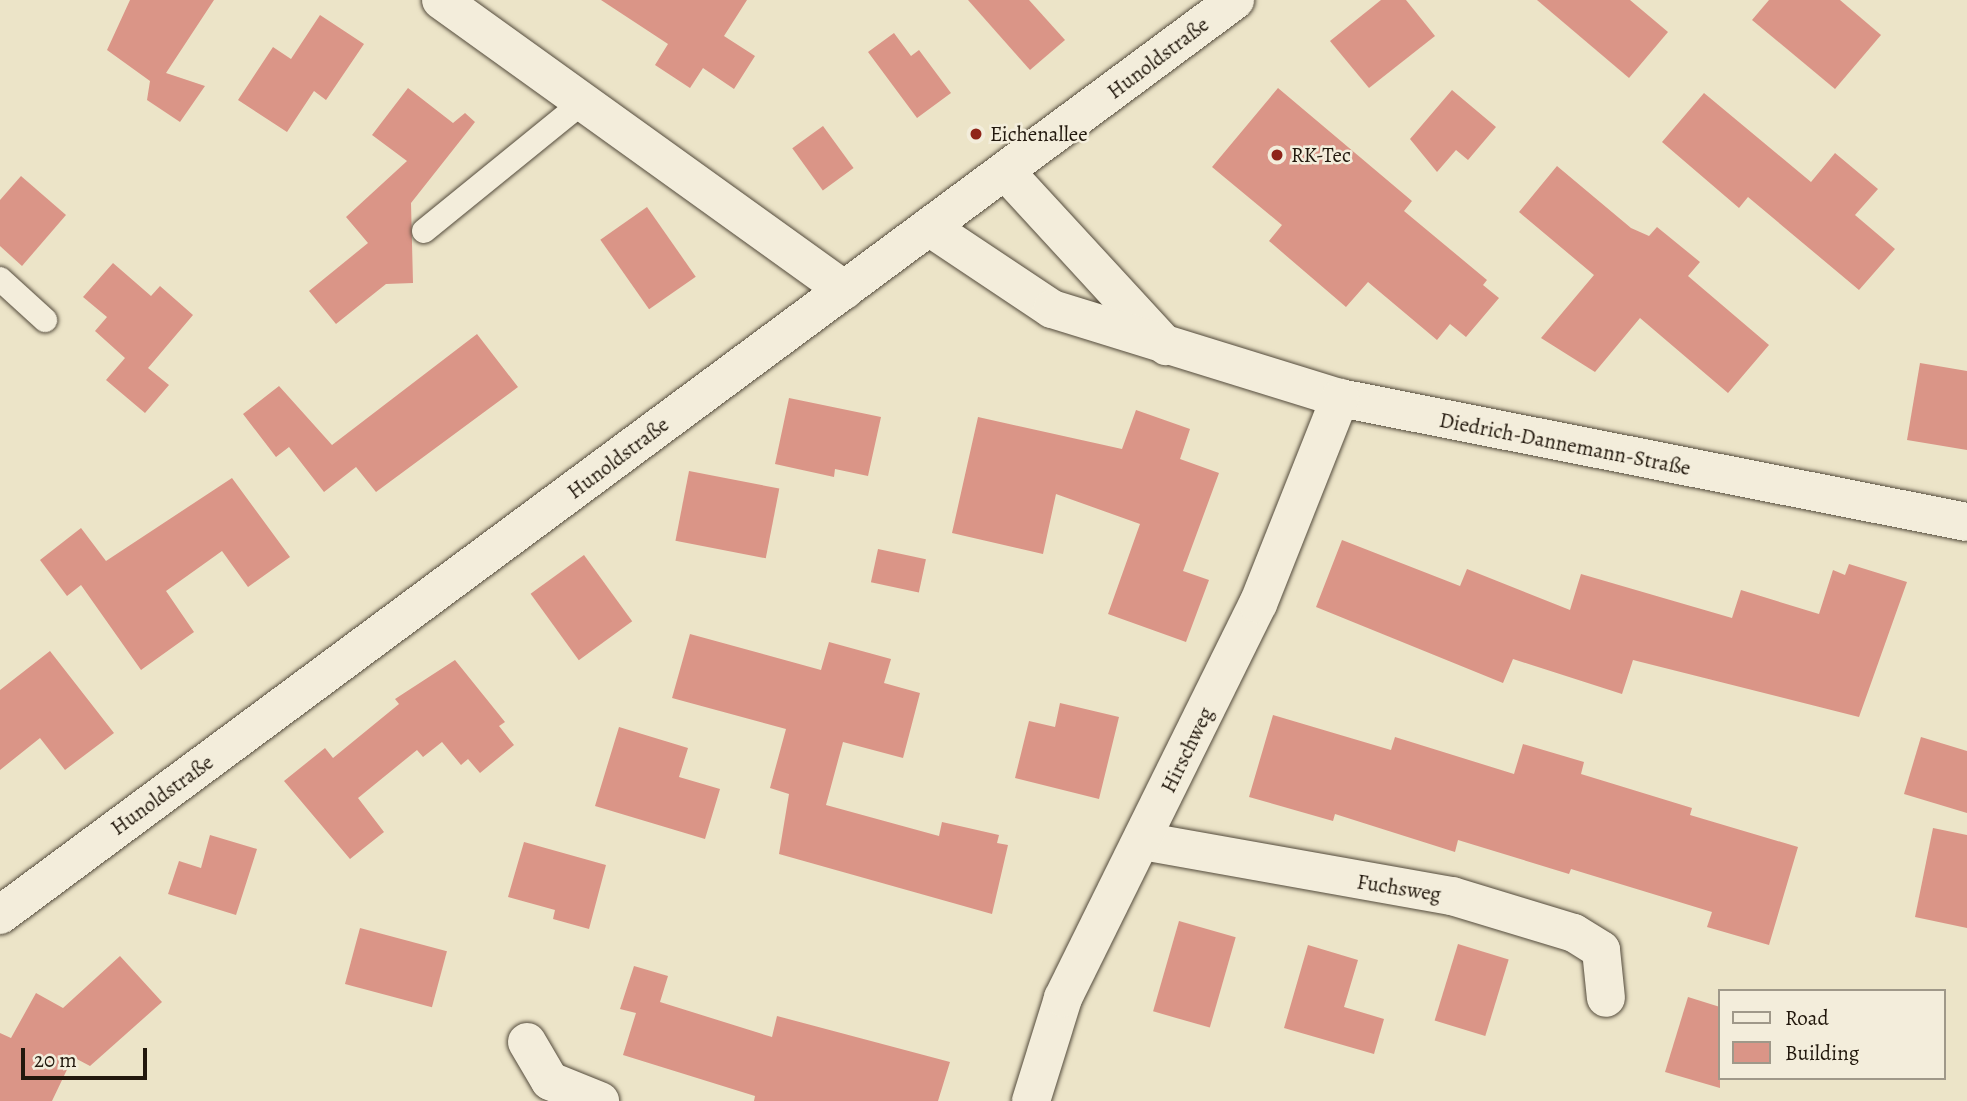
<!DOCTYPE html>
<html>
<head>
<meta charset="utf-8">
<style>
	body { margin:0 }
	#map { position:relative; width:1967px; height:1101px; overflow:hidden; background:#ece4c8; font-family:Alegreya,serif }
	div>[style] { position:absolute }
	[style*='--x'] { left:calc(var(--x)*1px); top:calc(var(--y)*1px); width:calc(var(--w)*1px); rotate:calc(var(--a)*1deg) }
	.building>* { inset:0; background:#da9587; transform-origin:0 0 }
	.roads { filter:drop-shadow(0 0 2px #544b3c) drop-shadow(0 0 2px #544b3c) }
	.service>* { height:24px; margin:-12px; padding:0 12px; transform-origin:12px; border-radius:12px; background:#f3eddb }
	.minor>* { height:38px; margin:-19px; padding:0 19px; transform-origin:19px; border-radius:19px; background:#f3eddb }
	.tertiary>* { height:38px; margin:-19px; padding:0 19px; transform-origin:19px; border-radius:19px; background:#f3eddb }
	.dots>* { width:19px; height:19px; translate:-50% -50%; box-sizing:border-box; border:4px solid #f3eddb; border-radius:50% }
	span { translate:-50% -50%; white-space:nowrap; text-align:center; line-height:1.15; -webkit-text-stroke:5px #f3eddb; paint-order:stroke }
	.street-label { font-size:21px; color:#22180d }
	.poi-label { font-size:21px; color:#22180d }
	.left { translate:0 -50%; text-align:left }
	.legend { position:absolute; left:1718px; top:989px; width:228px; height:91px; box-sizing:border-box; background:#f3eddb; border:2px solid #9f9889; margin:0; padding:9px 12px; list-style:none; font-size:21px; color:#22180d }
	.legend li { display:flex; align-items:center; gap:14px; height:35px }
	.legend b { width:35px; border:2px solid #9f9889 }
	.scale { position:absolute; left:21px; top:1048px; width:126px; height:32px; box-sizing:border-box; border:4px solid #22180d; border-top:0; padding-left:9px; font-size:21px; line-height:24px; white-space:nowrap; color:#22180d; -webkit-text-stroke:5px #f3eddb; paint-order:stroke }
</style>
</head>
<body>
<div id="map">
	<div class="building">
		<div style="clip-path:polygon(130px 0,214px 0,166px 73px,205px 86px,180px 122px,147px 100px,150px 81px,107px 50px)"></div>
		<div style="clip-path:polygon(601px 0,747px 0,724px 36px,755px 56px,734px 89px,703px 68px,690px 88px,655px 65px,668px 44px)"></div>
		<div style="clip-path:polygon(968px 0,1029px 0,1065px 40px,1030px 70px)"></div>
		<div style="clip-path:polygon(1381px 0,1406px 0,1435px 36px,1369px 88px,1330px 41px)"></div>
		<div style="clip-path:polygon(1537px 0,1630px 0,1668px 32px,1629px 78px)"></div>
		<div style="clip-path:polygon(1769px 0,1840px 0,1881px 35px,1835px 89px,1752px 20px)"></div>
		<div style="clip-path:polygon(320px 15px,364px 44px,326px 100px,314px 91px,287px 132px,238px 100px,273px 47px,291px 59px)"></div>
		<div style="clip-path:polygon(894px 33px,911px 56px,919px 50px,951px 93px,917px 118px,868px 52px)"></div>
		<div style="clip-path:polygon(408px 88px,453px 123px,465px 113px,475px 122px,411px 203px,413px 283px,386px 284px,336px 324px,309px 291px,368px 243px,346px 217px,407px 161px,372px 135px)"></div>
		<div style="clip-path:polygon(1278px 88px,1412px 201px,1404px 211px,1487px 280px,1483px 285px,1499px 298px,1466px 337px,1450px 324px,1437px 340px,1368px 282px,1346px 307px,1269px 241px,1282px 225px,1212px 167px)"></div>
		<div style="clip-path:polygon(1452px 90px,1496px 127px,1468px 160px,1456px 150px,1437px 172px,1410px 139px)"></div>
		<div style="clip-path:polygon(1704px 93px,1811px 182px,1835px 153px,1878px 189px,1855px 215px,1895px 249px,1859px 290px,1748px 197px,1739px 208px,1662px 142px)"></div>
		<div style="left:823px;top:126px;width:52px;height:38px;rotate:54deg"></div>
		<div style="clip-path:polygon(1557px 166px,1631px 228px,1649px 236px,1657px 227px,1700px 262px,1688px 276px,1769px 345px,1728px 393px,1640px 318px,1595px 372px,1541px 338px,1594px 275px,1519px 212px)"></div>
		<div style="clip-path:polygon(21px 176px,66px 215px,22px 266px,0 246px,0 200px)"></div>
		<div style="left:647px;top:207px;width:85px;height:57px;rotate:55deg"></div>
		<div style="clip-path:polygon(113px 263px,151px 296px,160px 286px,193px 315px,148px 368px,169px 385px,145px 413px,106px 380px,125px 358px,95px 331px,107px 317px,83px 297px)"></div>
		<div style="clip-path:polygon(477px 334px,518px 387px,376px 492px,356px 467px,324px 492px,289px 447px,276px 457px,243px 414px,279px 386px,332px 445px)"></div>
		<div style="clip-path:polygon(1920px 363px,1967px 371px,1967px 450px,1907px 440px)"></div>
		<div style="clip-path:polygon(789px 398px,881px 417px,868px 476px,835px 469px,834px 477px,775px 464px)"></div>
		<div style="clip-path:polygon(1136px 410px,1190px 429px,1180px 459px,1219px 473px,1183px 571px,1209px 580px,1186px 642px,1108px 614px,1140px 524px,1056px 494px,1043px 554px,952px 533px,978px 417px,1122px 449px)"></div>
		<div style="left:689px;top:471px;width:92px;height:71px;rotate:11deg"></div>
		<div style="clip-path:polygon(232px 478px,290px 557px,248px 587px,222px 551px,166px 591px,194px 632px,141px 670px,81px 585px,67px 596px,40px 560px,81px 528px,106px 561px)"></div>
		<div style="clip-path:polygon(1342px 540px,1460px 586px,1467px 569px,1570px 610px,1581px 574px,1732px 618px,1741px 590px,1819px 614px,1833px 570px,1845px 575px,1849px 564px,1907px 582px,1859px 717px,1633px 660px,1622px 694px,1513px 659px,1503px 683px,1316px 607px)"></div>
		<div style="left:878px;top:549px;width:49px;height:34px;rotate:12deg"></div>
		<div style="left:584px;top:555px;width:82px;height:66px;rotate:54deg"></div>
		<div style="clip-path:polygon(690px 634px,821px 670px,829px 642px,891px 659px,884px 683px,920px 693px,903px 758px,843px 742px,826px 805px,939px 836px,942px 822px,999px 835px,997px 843px,1008px 845px,992px 914px,779px 854px,789px 794px,770px 788px,786px 729px,672px 698px)"></div>
		<div style="clip-path:polygon(50px 651px,114px 733px,65px 770px,40px 738px,0 770px,0 690px)"></div>
		<div style="clip-path:polygon(455px 660px,505px 722px,499px 726px,514px 745px,480px 773px,468px 759px,461px 765px,442px 742px,423px 757px,417px 750px,358px 798px,384px 832px,350px 859px,284px 781px,325px 748px,333px 758px,399px 704px,395px 699px)"></div>
		<div style="clip-path:polygon(1060px 703px,1119px 717px,1099px 799px,1015px 778px,1029px 721px,1055px 727px)"></div>
		<div style="clip-path:polygon(1273px 715px,1391px 750px,1395px 737px,1514px 774px,1523px 744px,1584px 762px,1581px 774px,1692px 808px,1690px 815px,1798px 847px,1769px 945px,1707px 927px,1712px 912px,1571px 869px,1569px 874px,1458px 840px,1455px 852px,1335px 814px,1333px 821px,1249px 797px)"></div>
		<div style="clip-path:polygon(619px 727px,688px 748px,679px 777px,720px 789px,705px 839px,595px 806px)"></div>
		<div style="clip-path:polygon(1921px 737px,1967px 751px,1967px 813px,1904px 794px)"></div>
		<div style="clip-path:polygon(1933px 828px,1967px 835px,1967px 928px,1915px 917px)"></div>
		<div style="clip-path:polygon(210px 835px,257px 849px,236px 915px,168px 894px,179px 861px,201px 868px)"></div>
		<div style="clip-path:polygon(524px 842px,606px 865px,589px 929px,553px 919px,555px 910px,508px 897px)"></div>
		<div style="left:1179px;top:921px;width:59px;height:94px;rotate:16deg"></div>
		<div style="left:360px;top:928px;width:90px;height:58px;rotate:15deg"></div>
		<div style="left:1458px;top:944px;width:53px;height:80px;rotate:17deg"></div>
		<div style="clip-path:polygon(1308px 945px,1358px 960px,1344px 1007px,1384px 1019px,1374px 1054px,1284px 1028px)"></div>
		<div style="clip-path:polygon(120px 956px,162px 1002px,90px 1066px,73px 1057px,52px 1101px,0 1101px,0 1033px,11px 1038px,36px 993px,63px 1008px)"></div>
		<div style="clip-path:polygon(634px 966px,668px 976px,660px 1002px,772px 1037px,777px 1016px,950px 1062px,938px 1101px,754px 1101px,755px 1096px,623px 1055px,636px 1013px,620px 1009px)"></div>
		<div style="clip-path:polygon(1688px 997px,1720px 1007px,1720px 1088px,1665px 1072px)"></div>
	</div>
	<div class="roads">
		<div class="service">
			<div style="--x:424;--y:231;--w:208;--a:-39.1"></div>
			<div style="--x:0;--y:279;--w:61;--a:42.3"></div>
		</div>
		<div class="minor">
			<div style="--x:441;--y:0;--w:497;--a:35.7"></div>
			<div style="--x:1005;--y:171;--w:238;--a:47.4"></div>
			<div style="--x:929;--y:227;--w:148;--a:33.7"></div>
			<div style="--x:1052;--y:309;--w:301;--a:17.2"></div>
			<div style="--x:1340;--y:398;--w:639;--a:11.19"></div>
			<div style="--x:1142;--y:841;--w:315;--a:10.1"></div>
			<div style="--x:1452;--y:896;--w:127;--a:16.9"></div>
			<div style="--x:1574;--y:933;--w:32;--a:32"></div>
			<div style="--x:1601;--y:950;--w:48;--a:84.1"></div>
			<div style="--x:527;--y:1042;--w:45;--a:59.5"></div>
			<div style="--x:550;--y:1081;--w:54;--a:21.8"></div>
			<div style="--x:1031;--y:1101;--w:108;--a:-72.7"></div>
			<div style="--x:1063;--y:998;--w:440;--a:-63.7"></div>
			<div style="--x:1258;--y:604;--w:222;--a:-68.3"></div>
		</div>
		<div class="tertiary">
			<div style="--x:0;--y:915;--w:1537;--a:-36.53"></div>
		</div>
	</div>
	<div class="dots">
		<div style="left:976px;top:134px;background:#8f2418"></div>
		<div style="left:1277px;top:155px;background:#8f2418"></div>
	</div>
	<div class="street-label">
		<span style="left:1158px;top:58px;rotate:-37deg">Hunoldstraße</span>
		<span style="left:1565px;top:444px;rotate:11deg">Diedrich-Dannemann-Straße</span>
		<span style="left:618px;top:458px;rotate:-37deg">Hunoldstraße</span>
		<span style="left:1187px;top:750px;rotate:-64deg">Hirschweg</span>
		<span style="left:162px;top:795px;rotate:-36deg">Hunoldstraße</span>
		<span style="left:1399px;top:888px;rotate:9deg">Fuchsweg</span>
	</div>
	<div class="poi-label">
		<span class="left" style="left:990px;top:134px">Eichenallee</span>
		<span class="left" style="left:1291px;top:155px">RK-Tec</span>
	</div>
	<ul class="legend">
	<li><b style="height:9px;background:#f3eddb"></b>Road</li>
	<li><b style="height:19px;background:#da9587"></b>Building</li>
	</ul>
	<div class="scale">20 m</div>
</div>
</body>
</html>
